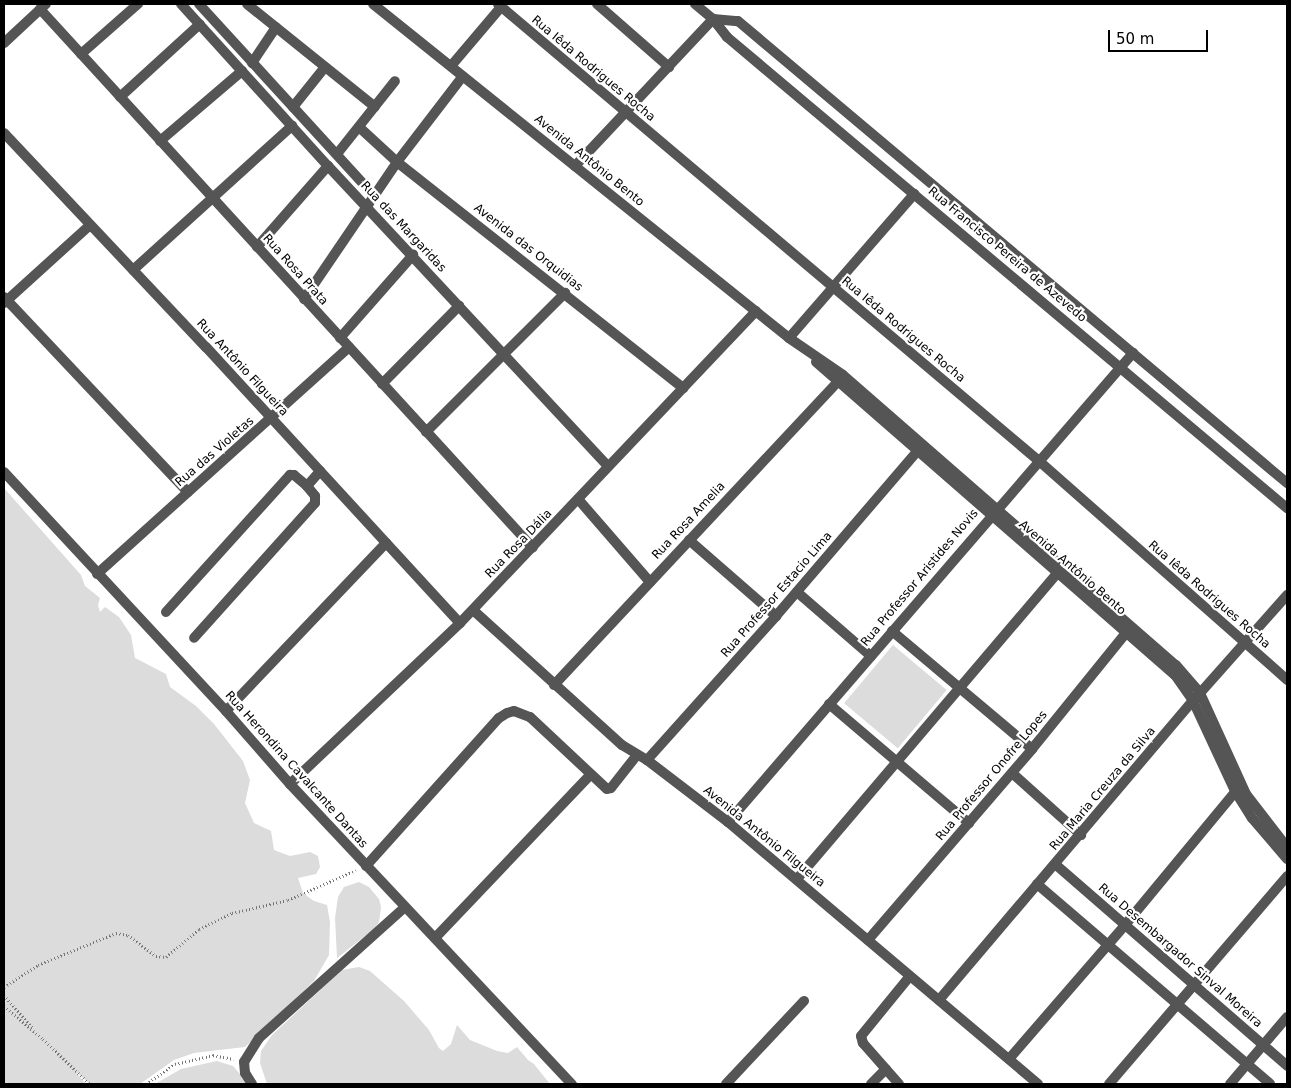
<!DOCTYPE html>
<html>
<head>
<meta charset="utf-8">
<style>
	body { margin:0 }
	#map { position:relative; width:1291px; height:1088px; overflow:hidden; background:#fff; font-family:"DejaVu Sans",sans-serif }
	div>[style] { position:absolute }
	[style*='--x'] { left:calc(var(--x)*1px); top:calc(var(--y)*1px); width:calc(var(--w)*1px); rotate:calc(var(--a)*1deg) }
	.green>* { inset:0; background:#dcdcdc; transform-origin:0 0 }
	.path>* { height:2.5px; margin-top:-1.25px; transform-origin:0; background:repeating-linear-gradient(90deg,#777 0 1px,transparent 0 3.5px) }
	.street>* { height:10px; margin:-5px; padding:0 5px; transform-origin:5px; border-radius:5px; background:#555 }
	span { translate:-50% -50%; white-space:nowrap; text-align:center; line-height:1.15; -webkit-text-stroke:4.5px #fff; paint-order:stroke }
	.street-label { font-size:12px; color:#000 }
	.frame { position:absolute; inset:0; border:5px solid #000; pointer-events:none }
	.scale { position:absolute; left:1108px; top:30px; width:100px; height:22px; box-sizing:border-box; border:2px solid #000; border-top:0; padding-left:6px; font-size:15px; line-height:18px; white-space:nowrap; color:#000; -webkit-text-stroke:4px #fff; paint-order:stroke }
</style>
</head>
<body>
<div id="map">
	<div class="green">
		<div style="clip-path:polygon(4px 488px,81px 575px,85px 586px,100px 598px,98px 605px,100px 612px,105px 607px,119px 617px,131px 635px,135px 658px,166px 674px,170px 687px,196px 706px,214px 724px,243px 761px,250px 780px,245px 803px,254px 823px,271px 831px,274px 850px,290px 856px,310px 852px,318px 856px,320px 867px,316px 874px,298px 878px,303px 893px,314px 901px,327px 905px,330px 922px,329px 955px,314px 981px,245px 1047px,194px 1053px,174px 1060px,140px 1084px,90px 1084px,75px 1071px,86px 1084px,4px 1084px)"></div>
		<div style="left:893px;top:645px;width:70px;height:76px;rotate:40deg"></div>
		<div style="clip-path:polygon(359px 882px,369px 887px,379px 899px,381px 907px,379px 922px,374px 929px,337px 958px,335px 918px,338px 897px,344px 887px)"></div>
		<div style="clip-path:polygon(359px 967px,370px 971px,404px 1001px,429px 1030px,439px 1048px,443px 1051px,451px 1044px,457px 1025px,470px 1040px,497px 1051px,508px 1053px,517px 1047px,528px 1060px,534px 1064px,550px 1084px,267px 1084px,260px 1063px,261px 1051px,272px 1035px,342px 970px)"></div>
		<div style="clip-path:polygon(217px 1061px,233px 1066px,249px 1084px,155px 1084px,181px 1069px)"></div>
	</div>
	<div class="path">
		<div style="--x:4;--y:987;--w:40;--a:-32.9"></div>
		<div style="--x:38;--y:965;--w:84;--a:-22.3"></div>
		<div style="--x:116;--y:933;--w:12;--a:9"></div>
		<div style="--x:128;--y:935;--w:35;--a:37"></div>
		<div style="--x:156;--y:956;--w:10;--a:6"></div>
		<div style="--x:166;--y:957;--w:43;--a:-40.3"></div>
		<div style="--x:199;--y:929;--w:37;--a:-26"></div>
		<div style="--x:232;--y:913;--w:57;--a:-13.1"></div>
		<div style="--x:288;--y:900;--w:74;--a:-23.8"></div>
		<div style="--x:4;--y:995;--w:43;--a:48.8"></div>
		<div style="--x:4;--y:1006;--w:51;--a:40.2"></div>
		<div style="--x:43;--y:1039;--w:65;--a:43.8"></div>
		<div style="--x:146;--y:1084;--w:35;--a:-35"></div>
		<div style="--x:175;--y:1064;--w:39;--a:-13"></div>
		<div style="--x:213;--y:1055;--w:21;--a:11"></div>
	</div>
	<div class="street">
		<div style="--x:181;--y:4;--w:219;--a:47.8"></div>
		<div style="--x:328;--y:166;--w:410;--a:47"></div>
		<div style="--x:199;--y:4;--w:261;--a:47.6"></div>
		<div style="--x:247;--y:4;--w:164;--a:38.8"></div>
		<div style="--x:373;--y:4;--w:533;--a:38.76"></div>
		<div style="--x:789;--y:338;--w:65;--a:34.4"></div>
		<div style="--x:843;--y:375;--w:442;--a:41.1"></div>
		<div style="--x:1176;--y:665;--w:37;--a:49"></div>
		<div style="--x:1200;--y:693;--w:111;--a:65.5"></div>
		<div style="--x:1246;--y:794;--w:67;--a:52.3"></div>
		<div style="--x:498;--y:4;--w:708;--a:40.19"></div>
		<div style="--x:1039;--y:461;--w:331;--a:41.4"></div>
		<div style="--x:597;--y:4;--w:96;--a:41.2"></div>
		<div style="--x:695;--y:4;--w:23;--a:40"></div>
		<div style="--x:713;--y:19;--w:23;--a:52"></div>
		<div style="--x:727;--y:37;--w:732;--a:40.07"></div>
		<div style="--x:40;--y:9;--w:730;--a:47.55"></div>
		<div style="--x:713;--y:19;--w:25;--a:5"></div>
		<div style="--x:738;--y:21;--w:718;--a:40.08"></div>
		<div style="--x:4;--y:43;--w:57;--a:-42.9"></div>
		<div style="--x:81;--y:54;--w:76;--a:-41.3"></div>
		<div style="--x:252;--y:63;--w:43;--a:-56.3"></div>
		<div style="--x:451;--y:66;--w:77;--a:-49.7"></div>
		<div style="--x:120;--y:97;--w:108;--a:-42.4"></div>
		<div style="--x:293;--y:107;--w:51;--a:-51.3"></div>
		<div style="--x:359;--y:127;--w:52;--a:42.6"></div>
		<div style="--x:397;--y:162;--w:365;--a:38.3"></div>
		<div style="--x:4;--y:133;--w:294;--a:46.7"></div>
		<div style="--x:206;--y:347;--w:375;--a:47.4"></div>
		<div style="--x:160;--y:141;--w:108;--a:-40.5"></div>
		<div style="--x:337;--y:154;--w:93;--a:-51.5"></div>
		<div style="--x:575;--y:166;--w:202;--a:-46.8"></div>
		<div style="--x:257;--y:247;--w:108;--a:-48.8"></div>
		<div style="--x:133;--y:270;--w:215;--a:-42.2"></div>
		<div style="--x:4;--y:297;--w:268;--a:46.7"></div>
		<div style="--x:304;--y:299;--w:166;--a:-55.8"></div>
		<div style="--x:397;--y:162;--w:108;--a:-52.5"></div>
		<div style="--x:4;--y:303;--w:116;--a:-42.2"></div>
		<div style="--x:340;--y:338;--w:111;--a:-48.7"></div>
		<div style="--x:789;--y:338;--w:191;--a:-49"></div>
		<div style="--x:816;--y:362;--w:476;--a:41.1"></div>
		<div style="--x:1175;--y:675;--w:32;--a:55"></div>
		<div style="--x:1193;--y:701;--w:99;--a:65"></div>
		<div style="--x:1235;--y:791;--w:32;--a:58"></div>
		<div style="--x:1252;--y:818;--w:54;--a:49.5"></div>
		<div style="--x:382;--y:384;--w:110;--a:-45.4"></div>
		<div style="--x:426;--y:432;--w:197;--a:-45"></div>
		<div style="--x:4;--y:472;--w:326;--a:47.1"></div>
		<div style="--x:226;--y:711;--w:97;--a:48.8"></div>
		<div style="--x:290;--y:784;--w:412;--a:46.8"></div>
		<div style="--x:307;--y:486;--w:20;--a:-49"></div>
		<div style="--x:578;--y:499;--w:110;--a:49.1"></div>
		<div style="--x:689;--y:540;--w:116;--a:41.1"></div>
		<div style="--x:97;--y:574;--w:339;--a:-42"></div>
		<div style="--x:797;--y:592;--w:98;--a:40.9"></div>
		<div style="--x:473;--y:610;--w:201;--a:42.2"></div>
		<div style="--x:622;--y:745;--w:29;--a:31"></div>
		<div style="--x:647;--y:760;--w:102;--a:37.4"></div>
		<div style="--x:728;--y:822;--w:406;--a:40.2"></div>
		<div style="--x:166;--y:612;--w:185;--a:-47.9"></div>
		<div style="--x:290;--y:475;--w:4;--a:0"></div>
		<div style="--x:294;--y:475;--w:17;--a:40"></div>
		<div style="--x:307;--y:486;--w:13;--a:51"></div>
		<div style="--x:315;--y:496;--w:7;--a:90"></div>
		<div style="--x:315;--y:503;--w:181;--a:131.9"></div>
		<div style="--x:892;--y:631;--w:183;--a:40.1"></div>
		<div style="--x:554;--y:685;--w:420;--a:-46.9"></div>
		<div style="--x:829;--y:704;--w:184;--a:40.4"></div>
		<div style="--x:226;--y:711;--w:232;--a:-46.4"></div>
		<div style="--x:647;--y:760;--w:193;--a:-48.1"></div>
		<div style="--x:776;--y:616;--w:223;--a:-49.4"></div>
		<div style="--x:1012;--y:773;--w:93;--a:41.9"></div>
		<div style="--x:290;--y:784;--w:234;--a:-43.4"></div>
		<div style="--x:460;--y:623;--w:430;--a:-46.5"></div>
		<div style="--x:728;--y:822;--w:620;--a:-49.19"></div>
		<div style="--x:1055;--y:864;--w:308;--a:41"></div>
		<div style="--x:366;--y:866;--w:199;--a:-48.1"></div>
		<div style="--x:499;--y:718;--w:9;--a:-32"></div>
		<div style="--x:507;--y:713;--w:7;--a:-16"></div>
		<div style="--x:514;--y:711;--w:17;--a:21"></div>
		<div style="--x:530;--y:717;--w:105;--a:43.1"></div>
		<div style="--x:607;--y:789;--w:4;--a:-14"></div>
		<div style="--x:611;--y:788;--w:42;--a:-51.8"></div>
		<div style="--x:797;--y:879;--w:409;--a:-49.6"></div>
		<div style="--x:1037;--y:884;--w:307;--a:40.6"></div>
		<div style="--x:435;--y:938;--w:225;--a:-46.4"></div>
		<div style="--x:868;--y:940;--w:252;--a:-49.3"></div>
		<div style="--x:1032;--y:749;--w:156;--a:-51"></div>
		<div style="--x:939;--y:1000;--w:392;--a:-49.7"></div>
		<div style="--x:1193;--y:701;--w:142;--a:-48.4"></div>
		<div style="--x:1009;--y:1059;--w:177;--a:-49.1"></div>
		<div style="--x:1125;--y:925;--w:179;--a:-50.4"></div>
		<div style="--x:252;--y:1084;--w:13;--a:-122"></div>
		<div style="--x:245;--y:1073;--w:11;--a:-95"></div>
		<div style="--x:244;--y:1062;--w:28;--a:-58"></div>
		<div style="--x:259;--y:1038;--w:196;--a:-41.9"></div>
		<div style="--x:726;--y:1084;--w:114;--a:-46.8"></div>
		<div style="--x:871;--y:1084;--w:21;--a:-45"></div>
		<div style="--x:899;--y:1084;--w:55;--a:-131.3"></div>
		<div style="--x:863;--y:1043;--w:7;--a:-106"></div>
		<div style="--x:861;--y:1036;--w:77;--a:-50.8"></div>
		<div style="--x:1109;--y:1084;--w:274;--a:-49.4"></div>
		<div style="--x:1230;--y:1084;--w:88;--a:-49.6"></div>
	</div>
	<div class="street-label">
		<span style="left:593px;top:69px;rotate:40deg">Rua Iêda Rodrigues Rocha</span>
		<span style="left:589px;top:161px;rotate:39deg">Avenida Antônio Bento</span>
		<span style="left:403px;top:227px;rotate:47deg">Rua das Margaridas</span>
		<span style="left:528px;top:248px;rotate:38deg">Avenida das Orquidias</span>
		<span style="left:1007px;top:255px;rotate:40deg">Rua Francisco Pereira de Azevedo</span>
		<span style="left:295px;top:270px;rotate:48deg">Rua Rosa Prata</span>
		<span style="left:903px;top:330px;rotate:40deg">Rua Iêda Rodrigues Rocha</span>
		<span style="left:242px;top:368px;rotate:47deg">Rua Antônio Filgueira</span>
		<span style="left:215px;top:452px;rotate:-41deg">Rua das Violetas</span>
		<span style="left:689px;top:521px;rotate:-47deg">Rua Rosa Amelia</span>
		<span style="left:519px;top:544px;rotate:-46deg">Rua Rosa Dália</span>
		<span style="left:1072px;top:568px;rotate:41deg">Avenida Antônio Bento</span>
		<span style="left:920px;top:578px;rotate:-50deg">Rua Professor Aristides Novis</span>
		<span style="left:777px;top:595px;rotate:-49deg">Rua Professor Estacio Lima</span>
		<span style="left:1209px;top:595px;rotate:41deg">Rua Iêda Rodrigues Rocha</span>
		<span style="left:296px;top:770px;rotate:48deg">Rua Herondina Cavalcante Dantas</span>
		<span style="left:992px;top:776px;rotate:-50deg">Rua Professor Onofre Lopes</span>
		<span style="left:1103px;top:789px;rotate:-50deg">Rua Maria Creuza da Silva</span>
		<span style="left:764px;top:837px;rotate:39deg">Avenida Antônio Filgueira</span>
		<span style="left:1180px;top:956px;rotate:41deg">Rua Desembargador Sinval Moreira</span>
	</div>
	<div class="frame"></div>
	<div class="scale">50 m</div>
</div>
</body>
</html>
